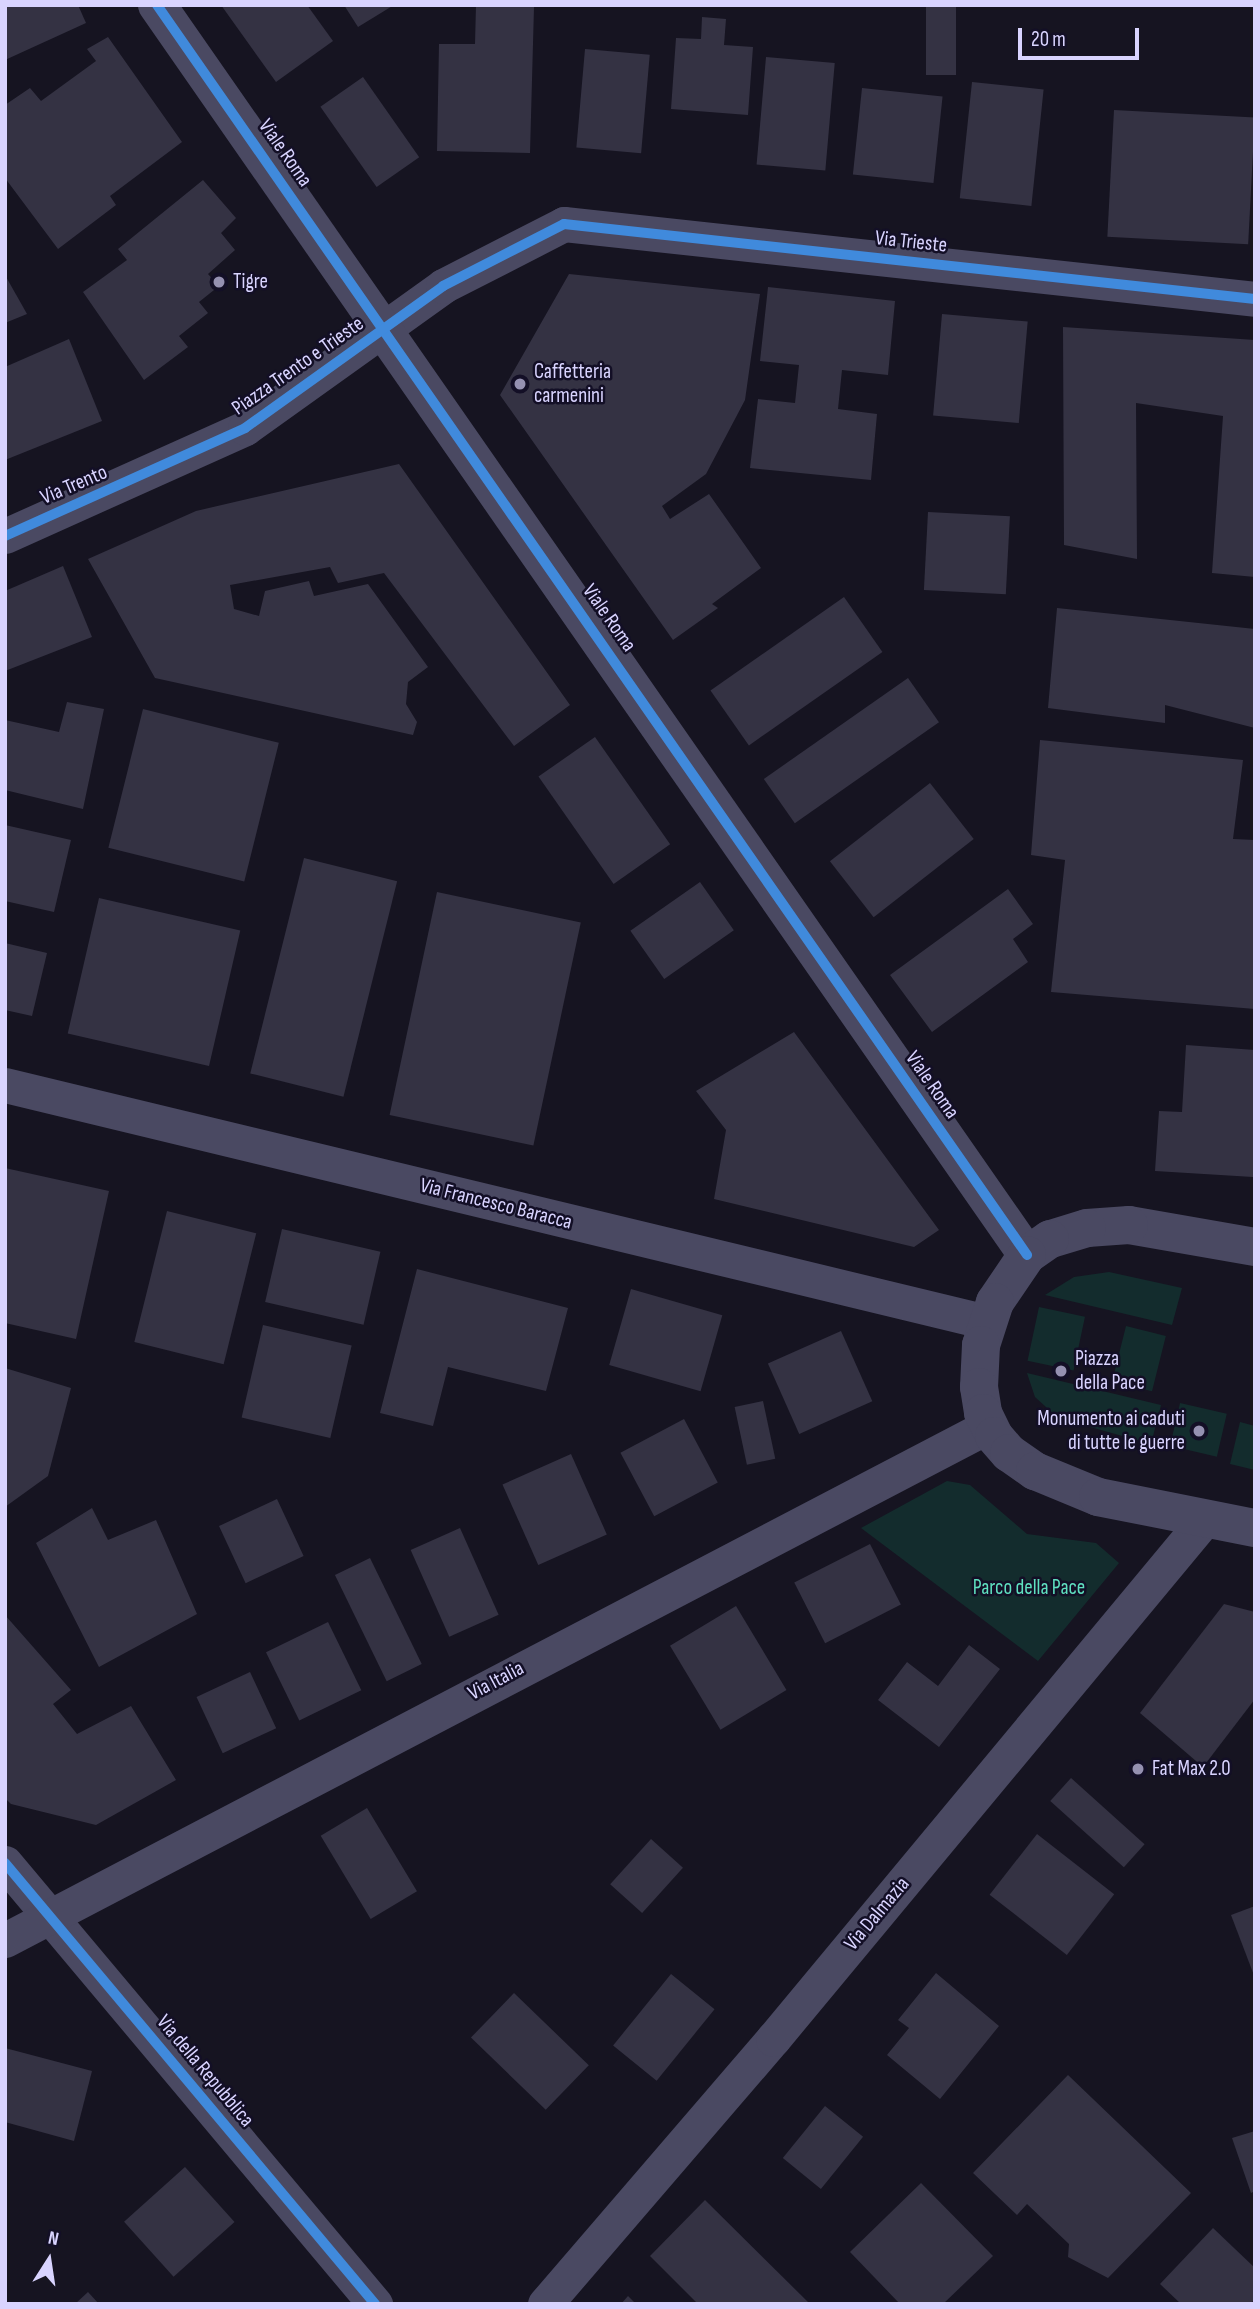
<!DOCTYPE html>
<html>
<head>
<meta charset="utf-8">
<style>
	body { margin:0 }
	#map { position:relative; width:1260px; height:2309px; overflow:hidden; background:#161421; font-family:"Sofia Sans Condensed",sans-serif }
	div>[style] { position:absolute }
	[style*='--x'] { left:calc(var(--x)*1px); top:calc(var(--y)*1px); width:calc(var(--w)*1px); rotate:calc(var(--a)*1deg) }
	.green>* { inset:0; background:#132c2d; transform-origin:0 0 }
	.building>* { inset:0; background:#343243; transform-origin:0 0 }
	.minor>* { height:35px; margin:-17.5px; padding:0 17.5px; transform-origin:17.5px; border-radius:17.5px; background:#4a4962 }
	.tertiary>* { height:38px; margin:-19px; padding:0 19px; transform-origin:19px; border-radius:19px; background:#4a4962 }
	.cycleway>* { height:10px; margin:-5px; padding:0 5px; transform-origin:5px; border-radius:5px; background:#408adc }
	.dots>* { width:19px; height:19px; translate:-50% -50%; box-sizing:border-box; border:4px solid #130f26; border-radius:50% }
	span { translate:-50% -50%; white-space:nowrap; text-align:center; line-height:1.15; -webkit-text-stroke:5px #130f26; paint-order:stroke }
	.street-label { font-size:21px; color:#d9d4ff }
	.poi-label { font-size:21px; color:#d9d4ff }
	.left { translate:0 -50%; text-align:left }
	.right { translate:-100% -50%; text-align:right }
	.park-label { font-size:21px; color:#5fe0c0 }
	.frame { position:absolute; inset:0; border:7px solid #d9d4ff; pointer-events:none }
	.north { position:absolute; left:14px; top:2225px; width:70px; height:70px; -webkit-text-stroke:5px #130f26; paint-order:stroke; rotate:12deg; font-size:19px; font-weight:700; line-height:28px; text-align:center; color:#d9d4ff }
	.north::after { content:''; display:block; margin:auto; width:24px; height:32px; background:#d9d4ff; clip-path:polygon(50% 0,100% 100%,50% 72%,0 100%) }
	.scale { position:absolute; left:1018px; top:28px; width:121px; height:32px; box-sizing:border-box; border:4px solid #d9d4ff; border-top:0; padding-left:9px; font-size:21px; line-height:24px; white-space:nowrap; color:#d9d4ff; -webkit-text-stroke:5px #130f26; paint-order:stroke }
</style>
</head>
<body>
<div id="map">
	<div class="green">
		<div style="clip-path:polygon(1109px 1272px,1182px 1288px,1172px 1325px,1045px 1295px,1074px 1277px)"></div>
		<div style="left:1039px;top:1307px;width:47px;height:55px;rotate:12deg"></div>
		<div style="left:1126px;top:1326px;width:41px;height:57px;rotate:14deg"></div>
		<div style="clip-path:polygon(1027px 1373px,1161px 1405px,1151px 1444px,1058px 1418px,1035px 1397px)"></div>
		<div style="left:1180px;top:1403px;width:48px;height:44px;rotate:13deg"></div>
		<div style="clip-path:polygon(1240px 1422px,1255px 1426px,1255px 1470px,1230px 1464px)"></div>
		<div style="clip-path:polygon(947px 1481px,970px 1485px,1027px 1534px,1096px 1543px,1119px 1563px,1038px 1661px,861px 1528px)"></div>
	</div>
	<div class="building">
		<div style="clip-path:polygon(5px 5px,78px 5px,86px 23px,5px 60px)"></div>
		<div style="clip-path:polygon(221px 5px,307px 5px,333px 41px,276px 82px)"></div>
		<div style="clip-path:polygon(344px 5px,394px 5px,358px 27px)"></div>
		<div style="clip-path:polygon(476px 5px,534px 7px,530px 153px,437px 151px,439px 44px,475px 44px)"></div>
		<div style="left:926px;top:5px;width:30px;height:70px"></div>
		<div style="clip-path:polygon(702px 17px,726px 19px,724px 45px,753px 47px,748px 115px,671px 109px,676px 38px,701px 39px)"></div>
		<div style="clip-path:polygon(108px 37px,182px 142px,110px 196px,116px 205px,58px 249px,5px 178px,5px 105px,30px 88px,41px 101px,96px 61px,87px 49px)"></div>
		<div style="left:585px;top:49px;width:65px;height:99px;rotate:5deg"></div>
		<div style="left:766px;top:57px;width:69px;height:108px;rotate:5deg"></div>
		<div style="left:363px;top:77px;width:98px;height:52px;rotate:55deg"></div>
		<div style="left:972px;top:82px;width:72px;height:117px;rotate:6deg"></div>
		<div style="left:862px;top:88px;width:81px;height:87px;rotate:6deg"></div>
		<div style="left:1114px;top:110px;width:141px;height:127px;rotate:3deg"></div>
		<div style="clip-path:polygon(203px 180px,236px 218px,221px 233px,235px 250px,208px 274px,219px 286px,199px 302px,208px 313px,179px 336px,188px 347px,144px 380px,83px 292px,127px 260px,118px 249px)"></div>
		<div style="clip-path:polygon(569px 274px,760px 294px,745px 400px,706px 474px,662px 506px,670px 519px,709px 494px,761px 568px,712px 604px,718px 608px,673px 640px,500px 395px)"></div>
		<div style="clip-path:polygon(5px 275px,27px 314px,5px 323px)"></div>
		<div style="clip-path:polygon(768px 287px,895px 301px,888px 375px,842px 370px,838px 409px,877px 414px,871px 480px,750px 468px,758px 399px,795px 403px,799px 365px,760px 361px)"></div>
		<div style="left:942px;top:314px;width:86px;height:102px;rotate:5deg"></div>
		<div style="clip-path:polygon(1063px 327px,1255px 340px,1255px 577px,1212px 573px,1223px 416px,1136px 403px,1137px 559px,1064px 545px)"></div>
		<div style="clip-path:polygon(69px 339px,102px 421px,5px 460px,5px 367px)"></div>
		<div style="clip-path:polygon(399px 464px,570px 705px,514px 746px,384px 573px,338px 583px,330px 567px,230px 585px,234px 609px,259px 616px,265px 591px,309px 581px,314px 596px,368px 584px,428px 667px,408px 682px,406px 704px,417px 722px,413px 735px,155px 678px,88px 559px,196px 511px)"></div>
		<div style="left:928px;top:512px;width:82px;height:78px;rotate:3deg"></div>
		<div style="clip-path:polygon(63px 566px,92px 637px,5px 671px,5px 591px)"></div>
		<div style="left:844px;top:597px;width:67px;height:163px;rotate:55deg"></div>
		<div style="clip-path:polygon(1057px 608px,1255px 629px,1255px 728px,1165px 705px,1165px 723px,1048px 708px)"></div>
		<div style="left:908px;top:678px;width:54px;height:176px;rotate:55deg"></div>
		<div style="clip-path:polygon(67px 702px,104px 709px,83px 809px,5px 790px,5px 720px,59px 732px)"></div>
		<div style="left:143px;top:709px;width:140px;height:143px;rotate:14deg"></div>
		<div style="left:595px;top:737px;width:131px;height:69px;rotate:55deg"></div>
		<div style="clip-path:polygon(1040px 740px,1243px 760px,1233px 839px,1255px 840px,1255px 1009px,1051px 992px,1065px 860px,1031px 855px)"></div>
		<div style="left:930px;top:783px;width:71px;height:127px;rotate:52deg"></div>
		<div style="clip-path:polygon(5px 825px,71px 840px,54px 912px,5px 901px)"></div>
		<div style="left:304px;top:858px;width:96px;height:222px;rotate:14deg"></div>
		<div style="left:700px;top:882px;width:59px;height:85px;rotate:55deg"></div>
		<div style="clip-path:polygon(1008px 889px,1033px 924px,1013px 939px,1028px 962px,932px 1032px,890px 975px)"></div>
		<div style="left:437px;top:892px;width:147px;height:228px;rotate:12deg"></div>
		<div style="left:99px;top:898px;width:145px;height:139px;rotate:13deg"></div>
		<div style="clip-path:polygon(5px 943px,47px 953px,32px 1016px,5px 1010px)"></div>
		<div style="clip-path:polygon(794px 1032px,939px 1230px,914px 1247px,714px 1199px,726px 1130px,696px 1091px)"></div>
		<div style="clip-path:polygon(1186px 1045px,1255px 1050px,1253px 1177px,1155px 1171px,1159px 1111px,1182px 1112px)"></div>
		<div style="clip-path:polygon(5px 1168px,109px 1191px,76px 1339px,5px 1323px)"></div>
		<div style="left:167px;top:1211px;width:92px;height:135px;rotate:14deg"></div>
		<div style="left:282px;top:1229px;width:101px;height:75px;rotate:13deg"></div>
		<div style="clip-path:polygon(417px 1269px,568px 1308px,546px 1391px,448px 1367px,433px 1426px,380px 1413px)"></div>
		<div style="left:631px;top:1289px;width:95px;height:79px;rotate:16deg"></div>
		<div style="left:263px;top:1325px;width:91px;height:95px;rotate:13deg"></div>
		<div style="left:841px;top:1331px;width:77px;height:80px;rotate:66deg"></div>
		<div style="clip-path:polygon(5px 1368px,71px 1388px,48px 1476px,5px 1507px)"></div>
		<div style="left:763px;top:1401px;width:59px;height:29px;rotate:78deg"></div>
		<div style="left:684px;top:1419px;width:72px;height:72px;rotate:62deg"></div>
		<div style="left:571px;top:1454px;width:88px;height:75px;rotate:66deg"></div>
		<div style="left:277px;top:1499px;width:63px;height:64px;rotate:65deg"></div>
		<div style="clip-path:polygon(92px 1508px,108px 1540px,156px 1520px,197px 1614px,99px 1667px,36px 1543px)"></div>
		<div style="left:460px;top:1528px;width:95px;height:54px;rotate:66deg"></div>
		<div style="left:870px;top:1544px;width:68px;height:85px;rotate:63deg"></div>
		<div style="left:370px;top:1558px;width:118px;height:39px;rotate:64deg"></div>
		<div style="clip-path:polygon(1224px 1604px,1255px 1612px,1255px 1699px,1203px 1767px,1140px 1713px)"></div>
		<div style="left:736px;top:1606px;width:98px;height:77px;rotate:59deg"></div>
		<div style="clip-path:polygon(5px 1615px,71px 1690px,53px 1704px,77px 1734px,131px 1706px,176px 1780px,96px 1825px,11px 1804px,5px 1798px)"></div>
		<div style="left:328px;top:1622px;width:76px;height:69px;rotate:64deg"></div>
		<div style="clip-path:polygon(969px 1645px,1000px 1669px,939px 1747px,878px 1700px,907px 1662px,938px 1686px)"></div>
		<div style="left:250px;top:1672px;width:62px;height:59px;rotate:65deg"></div>
		<div style="left:1071px;top:1778px;width:99px;height:31px;rotate:42deg"></div>
		<div style="left:367px;top:1808px;width:97px;height:54px;rotate:59deg"></div>
		<div style="left:1037px;top:1834px;width:98px;height:77px;rotate:38deg"></div>
		<div style="left:651px;top:1839px;width:43px;height:61px;rotate:42deg"></div>
		<div style="clip-path:polygon(1255px 1906px,1255px 1978px,1231px 1915px)"></div>
		<div style="clip-path:polygon(936px 1973px,999px 2026px,940px 2099px,887px 2055px,909px 2028px,898px 2020px)"></div>
		<div style="left:671px;top:1974px;width:56px;height:92px;rotate:39deg"></div>
		<div style="left:514px;top:1993px;width:104px;height:62px;rotate:44deg"></div>
		<div style="clip-path:polygon(5px 2048px,92px 2071px,74px 2141px,5px 2122px)"></div>
		<div style="clip-path:polygon(1068px 2075px,1191px 2193px,1108px 2278px,1068px 2257px,1069px 2244px,1027px 2204px,1017px 2215px,973px 2173px)"></div>
		<div style="left:825px;top:2106px;width:49px;height:67px;rotate:39deg"></div>
		<div style="clip-path:polygon(1255px 2131px,1255px 2191px,1251px 2193px,1232px 2138px)"></div>
		<div style="left:185px;top:2167px;width:74px;height:82px;rotate:48deg"></div>
		<div style="clip-path:polygon(921px 2183px,993px 2256px,943px 2304px,900px 2304px,850px 2252px)"></div>
		<div style="clip-path:polygon(705px 2200px,810px 2304px,698px 2304px,650px 2256px)"></div>
		<div style="clip-path:polygon(1213px 2228px,1255px 2268px,1255px 2299px,1250px 2304px,1181px 2304px,1160px 2284px)"></div>
		<div style="clip-path:polygon(88px 2292px,99px 2304px,75px 2304px)"></div>
		<div style="clip-path:polygon(628px 2296px,636px 2304px,621px 2304px)"></div>
	</div>
	<div class="minor">
		<div style="--x:5;--y:536;--w:263;--a:-24.2"></div>
		<div style="--x:245;--y:428;--w:244;--a:-35.6"></div>
		<div style="--x:443;--y:286;--w:136;--a:-27.1"></div>
		<div style="--x:564;--y:224;--w:695;--a:6.19"></div>
		<div style="--x:5;--y:1085;--w:1010;--a:13.57"></div>
		<div style="--x:5;--y:1863;--w:576;--a:50"></div>
		<div style="--x:5;--y:1940;--w:1109;--a:-27.6"></div>
		<div style="--x:545;--y:2304;--w:350;--a:-49.3"></div>
		<div style="--x:773;--y:2039;--w:675;--a:-50.29"></div>
	</div>
	<div class="tertiary">
		<div style="--x:157;--y:5;--w:1523;--a:55.16"></div>
		<div style="--x:1255;--y:1247;--w:128;--a:-170.1"></div>
		<div style="--x:1129;--y:1225;--w:42;--a:175.9"></div>
		<div style="--x:1087;--y:1228;--w:39;--a:163"></div>
		<div style="--x:1050;--y:1239;--w:28;--a:145"></div>
		<div style="--x:1027;--y:1255;--w:57;--a:124.2"></div>
		<div style="--x:995;--y:1302;--w:45;--a:108"></div>
		<div style="--x:981;--y:1345;--w:42;--a:92.7"></div>
		<div style="--x:979;--y:1387;--w:26;--a:81"></div>
		<div style="--x:983;--y:1413;--w:25;--a:64"></div>
		<div style="--x:994;--y:1436;--w:23;--a:49"></div>
		<div style="--x:1009;--y:1453;--w:32;--a:35"></div>
		<div style="--x:1035;--y:1471;--w:68;--a:22.4"></div>
		<div style="--x:1098;--y:1497;--w:160;--a:11.2"></div>
	</div>
	<div class="cycleway">
		<div style="--x:157;--y:5;--w:1523;--a:55.16"></div>
		<div style="--x:5;--y:536;--w:263;--a:-24.2"></div>
		<div style="--x:245;--y:428;--w:244;--a:-35.6"></div>
		<div style="--x:443;--y:286;--w:136;--a:-27.1"></div>
		<div style="--x:564;--y:224;--w:695;--a:6.19"></div>
		<div style="--x:5;--y:1863;--w:576;--a:50"></div>
	</div>
	<div class="dots">
		<div style="left:219px;top:282px;background:#9591b1"></div>
		<div style="left:520px;top:384px;background:#9591b1"></div>
		<div style="left:1061px;top:1371px;background:#9591b1"></div>
		<div style="left:1199px;top:1431px;background:#9591b1"></div>
		<div style="left:1138px;top:1769px;background:#9591b1"></div>
	</div>
	<div class="street-label">
		<span style="left:285px;top:153px;rotate:55deg">Viale Roma</span>
		<span style="left:911px;top:242px;rotate:6deg">Via Trieste</span>
		<span style="left:298px;top:366px;rotate:-35deg">Piazza Trento e Trieste</span>
		<span style="left:74px;top:485px;rotate:-23deg">Via Trento</span>
		<span style="left:609px;top:618px;rotate:55deg">Viale Roma</span>
		<span style="left:932px;top:1085px;rotate:55deg">Viale Roma</span>
		<span style="left:496px;top:1204px;rotate:14deg">Via Francesco Baracca</span>
		<span style="left:496px;top:1681px;rotate:-28deg">Via Italia</span>
		<span style="left:877px;top:1914px;rotate:-50deg">Via Dalmazia</span>
		<span style="left:205px;top:2071px;rotate:50deg">Via della Repubblica</span>
	</div>
	<div class="poi-label">
		<span class="left" style="left:233px;top:282px">Tigre</span>
		<span class="left" style="left:534px;top:384px">Caffetteria<br>carmenini</span>
		<span class="left" style="left:1075px;top:1371px">Piazza<br>della Pace</span>
		<span class="right" style="left:1185px;top:1431px">Monumento ai caduti<br>di tutte le guerre</span>
		<span class="left" style="left:1152px;top:1769px">Fat Max 2.0</span>
	</div>
	<div class="park-label">
		<span style="left:1029px;top:1588px">Parco della Pace</span>
	</div>
	<div class="frame"></div>
	<div class="north">N</div>
	<div class="scale">20 m</div>
</div>
</body>
</html>
